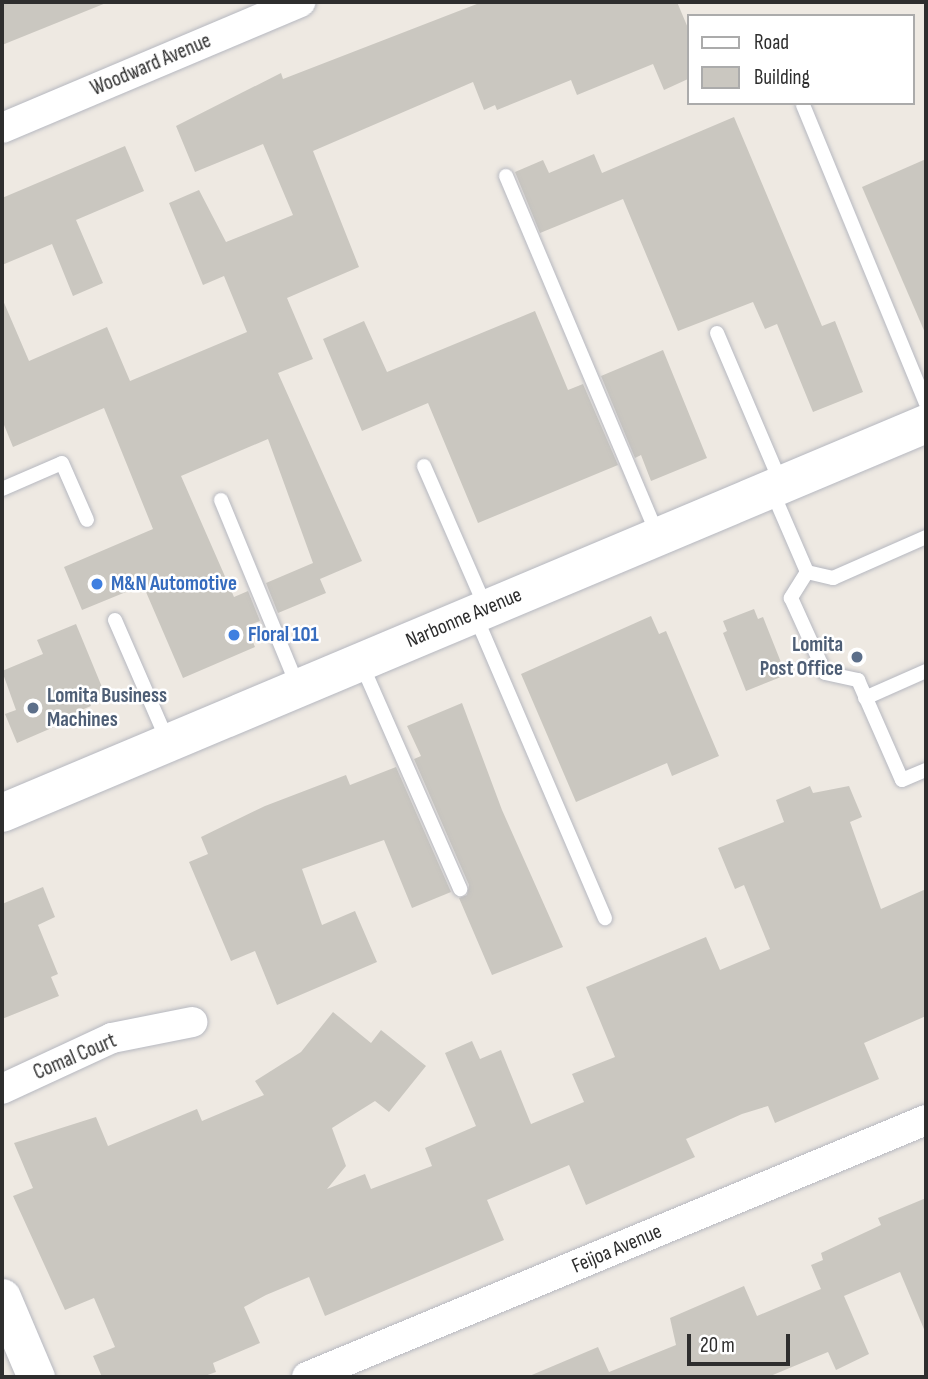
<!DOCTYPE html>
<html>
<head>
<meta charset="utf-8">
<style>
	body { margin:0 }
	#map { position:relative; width:928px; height:1379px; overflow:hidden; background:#eee9e2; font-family:"Sofia Sans Condensed",sans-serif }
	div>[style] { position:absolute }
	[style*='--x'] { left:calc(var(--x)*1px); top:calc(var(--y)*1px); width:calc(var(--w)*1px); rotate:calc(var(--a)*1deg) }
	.building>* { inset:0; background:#cac7c0 }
	.roads { filter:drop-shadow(0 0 2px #b6b8c0) drop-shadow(0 0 2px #b6b8c0) }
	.service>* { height:14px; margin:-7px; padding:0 7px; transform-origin:7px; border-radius:7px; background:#fff }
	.minor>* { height:30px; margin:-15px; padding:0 15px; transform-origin:15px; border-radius:15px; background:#fff }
	.tertiary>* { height:37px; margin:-18.5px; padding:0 18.5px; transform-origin:18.5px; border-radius:18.5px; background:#fff }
	.secondary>* { height:38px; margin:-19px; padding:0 19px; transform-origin:19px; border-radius:19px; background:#fff }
	.dots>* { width:19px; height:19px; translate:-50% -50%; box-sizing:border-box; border:4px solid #fff; border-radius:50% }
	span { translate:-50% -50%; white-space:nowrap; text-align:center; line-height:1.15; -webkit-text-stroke:5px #fff; paint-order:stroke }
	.street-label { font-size:21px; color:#2e2e2e }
	.shop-label { font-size:21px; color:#366cbe; font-weight:700 }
	.left { translate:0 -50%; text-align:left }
	.service-label { font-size:21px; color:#4e5e75; font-weight:700 }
	.right { translate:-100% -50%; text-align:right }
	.frame { position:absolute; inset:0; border:4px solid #2e2e2e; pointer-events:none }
	.legend { position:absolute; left:687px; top:14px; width:228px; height:91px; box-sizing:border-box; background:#fff; border:2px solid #ababab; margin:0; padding:9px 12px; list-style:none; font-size:21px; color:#2e2e2e }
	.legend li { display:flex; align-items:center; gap:14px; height:35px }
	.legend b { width:35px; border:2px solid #ababab }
	.scale { position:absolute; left:687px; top:1334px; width:103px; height:32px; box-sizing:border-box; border:4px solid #2e2e2e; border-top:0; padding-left:9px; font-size:21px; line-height:24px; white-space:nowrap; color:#2e2e2e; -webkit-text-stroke:5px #fff; paint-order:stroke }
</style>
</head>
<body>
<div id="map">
	<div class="building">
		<div style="clip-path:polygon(2px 2px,106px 2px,106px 3px,2px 45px)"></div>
		<div style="clip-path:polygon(482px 2px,677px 2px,688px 28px,688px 79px,664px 90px,653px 64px,577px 95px,571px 80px,497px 110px,495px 105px,484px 110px,473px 82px,313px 151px,359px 267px,287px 298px,313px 359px,278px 373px,362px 561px,320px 579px,326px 593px,278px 613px,266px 583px,313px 563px,268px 439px,181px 476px,234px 597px,248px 591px,260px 621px,246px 626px,255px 647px,183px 678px,143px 585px,82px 610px,64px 567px,153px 529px,104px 408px,13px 447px,2px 420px,2px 298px,29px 361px,107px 327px,130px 381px,247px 332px,224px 276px,203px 285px,169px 203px,199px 190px,226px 242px,293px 215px,263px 144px,195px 172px,176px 126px,281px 73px,283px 79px)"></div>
		<div style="clip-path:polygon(734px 117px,822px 326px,835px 321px,863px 392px,813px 412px,777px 324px,765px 329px,753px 302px,678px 331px,623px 199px,540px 233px,515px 172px,543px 160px,549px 173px,594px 154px,602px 173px)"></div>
		<div style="clip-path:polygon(125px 146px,144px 191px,76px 220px,103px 283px,73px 296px,52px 244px,2px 265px,2px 198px)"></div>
		<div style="clip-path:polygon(926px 159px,926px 335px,862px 187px)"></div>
		<div style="clip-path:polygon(535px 311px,568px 390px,583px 384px,618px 465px,478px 523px,428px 403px,362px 431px,323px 339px,364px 321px,387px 372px)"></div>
		<div style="clip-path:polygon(663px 350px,707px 458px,651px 481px,641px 455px,635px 458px,601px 376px)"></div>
		<div style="clip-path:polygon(754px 609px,758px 619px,763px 617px,786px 675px,746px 691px,723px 633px,727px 631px,723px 621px)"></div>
		<div style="clip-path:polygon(651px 616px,659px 634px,666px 631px,719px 756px,672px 776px,667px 763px,576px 802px,521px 674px)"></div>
		<div style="clip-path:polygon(76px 624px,104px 692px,88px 699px,91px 706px,52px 722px,54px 727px,17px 743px,5px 714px,16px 710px,2px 671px,43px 654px,37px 640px)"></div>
		<div style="clip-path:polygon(462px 703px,502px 810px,563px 947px,492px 975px,459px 898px,467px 895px,469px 885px,414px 759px,421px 756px,407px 726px)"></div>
		<div style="clip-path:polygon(396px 767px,451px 892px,412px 908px,384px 840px,302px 869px,322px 925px,355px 911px,377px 962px,277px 1005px,255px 951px,231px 961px,189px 862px,208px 854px,201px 837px,265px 806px,346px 775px,350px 785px)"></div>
		<div style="clip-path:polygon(810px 786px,813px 793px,849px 786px,862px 817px,850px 822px,881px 909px,926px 889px,926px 1016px,864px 1043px,879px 1079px,775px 1123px,768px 1106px,742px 1114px,686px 1139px,695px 1157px,586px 1205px,569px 1165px,487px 1200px,504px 1240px,325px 1316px,309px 1277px,266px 1295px,244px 1307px,260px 1343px,213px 1363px,216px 1372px,202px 1377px,102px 1377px,93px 1356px,115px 1347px,94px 1298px,65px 1310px,13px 1196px,33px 1188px,14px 1143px,96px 1117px,108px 1146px,197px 1109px,202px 1121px,264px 1095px,255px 1081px,301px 1052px,333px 1012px,371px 1043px,381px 1030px,426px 1066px,389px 1112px,375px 1101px,332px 1128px,346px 1166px,327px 1189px,365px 1174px,371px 1189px,432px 1166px,425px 1148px,476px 1126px,445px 1053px,472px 1041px,480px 1059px,501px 1050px,531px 1124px,584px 1102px,572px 1074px,615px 1057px,586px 987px,706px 937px,720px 970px,770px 949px,744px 885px,735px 889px,718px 848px,784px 822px,776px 800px)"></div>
		<div style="clip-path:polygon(43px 887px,55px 917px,38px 925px,58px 974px,51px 977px,59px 996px,2px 1019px,2px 904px)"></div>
		<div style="clip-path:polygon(926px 1198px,926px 1334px,900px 1272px,844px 1296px,869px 1354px,836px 1370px,828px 1352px,768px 1377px,527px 1377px,598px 1347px,609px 1372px,676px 1345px,670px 1318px,744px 1286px,757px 1316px,821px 1289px,811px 1265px,823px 1260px,821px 1253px,881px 1225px,878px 1218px)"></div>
	</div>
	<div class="roads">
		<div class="service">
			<div style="--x:803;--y:105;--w:322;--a:67.6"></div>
			<div style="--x:506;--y:176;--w:391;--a:67.1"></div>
			<div style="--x:717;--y:333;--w:163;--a:66.9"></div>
			<div style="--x:424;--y:466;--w:155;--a:66.4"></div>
			<div style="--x:2;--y:489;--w:65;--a:-23.4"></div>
			<div style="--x:62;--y:463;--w:62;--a:66.3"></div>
			<div style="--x:772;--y:491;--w:88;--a:66.6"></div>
			<div style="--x:807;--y:572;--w:27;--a:13"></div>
			<div style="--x:833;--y:578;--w:102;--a:-23.8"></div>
			<div style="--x:221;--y:500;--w:202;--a:67.6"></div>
			<div style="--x:807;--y:572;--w:31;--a:122"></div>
			<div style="--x:791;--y:598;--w:82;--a:65.6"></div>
			<div style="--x:825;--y:673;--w:34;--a:12"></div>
			<div style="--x:858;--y:680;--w:109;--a:66.3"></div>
			<div style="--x:902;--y:780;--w:26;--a:-23"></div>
			<div style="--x:475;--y:615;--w:330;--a:66.8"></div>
			<div style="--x:115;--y:620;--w:133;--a:66.5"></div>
			<div style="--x:361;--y:663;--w:247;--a:66.3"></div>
			<div style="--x:865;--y:698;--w:67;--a:-23.9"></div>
		</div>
		<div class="minor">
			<div style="--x:2;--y:128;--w:324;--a:-22.9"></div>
			<div style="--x:2;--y:1089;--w:121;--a:-24.9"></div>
			<div style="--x:112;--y:1038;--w:82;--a:-11.3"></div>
			<div style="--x:307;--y:1377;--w:670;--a:-22.55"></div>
		</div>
		<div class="tertiary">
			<div style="--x:2;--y:1297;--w:87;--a:67"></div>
		</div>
		<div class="secondary">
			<div style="--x:2;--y:813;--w:1003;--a:-22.83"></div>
		</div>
	</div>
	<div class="dots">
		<div style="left:97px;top:584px;background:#3f7fe0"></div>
		<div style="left:234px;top:635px;background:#3f7fe0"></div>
		<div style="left:857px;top:657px;background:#5c6f8a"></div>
		<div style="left:33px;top:708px;background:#5c6f8a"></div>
	</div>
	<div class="street-label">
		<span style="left:151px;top:65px;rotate:-23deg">Woodward Avenue</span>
		<span style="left:464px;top:618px;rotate:-23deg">Narbonne Avenue</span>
		<span style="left:75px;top:1057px;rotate:-23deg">Comal Court</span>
		<span style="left:617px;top:1249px;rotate:-23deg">Feijoa Avenue</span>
	</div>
	<div class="shop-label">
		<span class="left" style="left:111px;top:584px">M&amp;N Automotive</span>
		<span class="left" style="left:248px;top:635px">Floral 101</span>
	</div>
	<div class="service-label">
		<span class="right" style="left:843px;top:657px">Lomita<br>Post Office</span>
		<span class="left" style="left:47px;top:708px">Lomita Business<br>Machines</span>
	</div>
	<div class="frame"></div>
	<ul class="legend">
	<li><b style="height:9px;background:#fff"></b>Road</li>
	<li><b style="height:19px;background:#cac7c0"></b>Building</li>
	</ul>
	<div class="scale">20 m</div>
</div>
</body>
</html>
